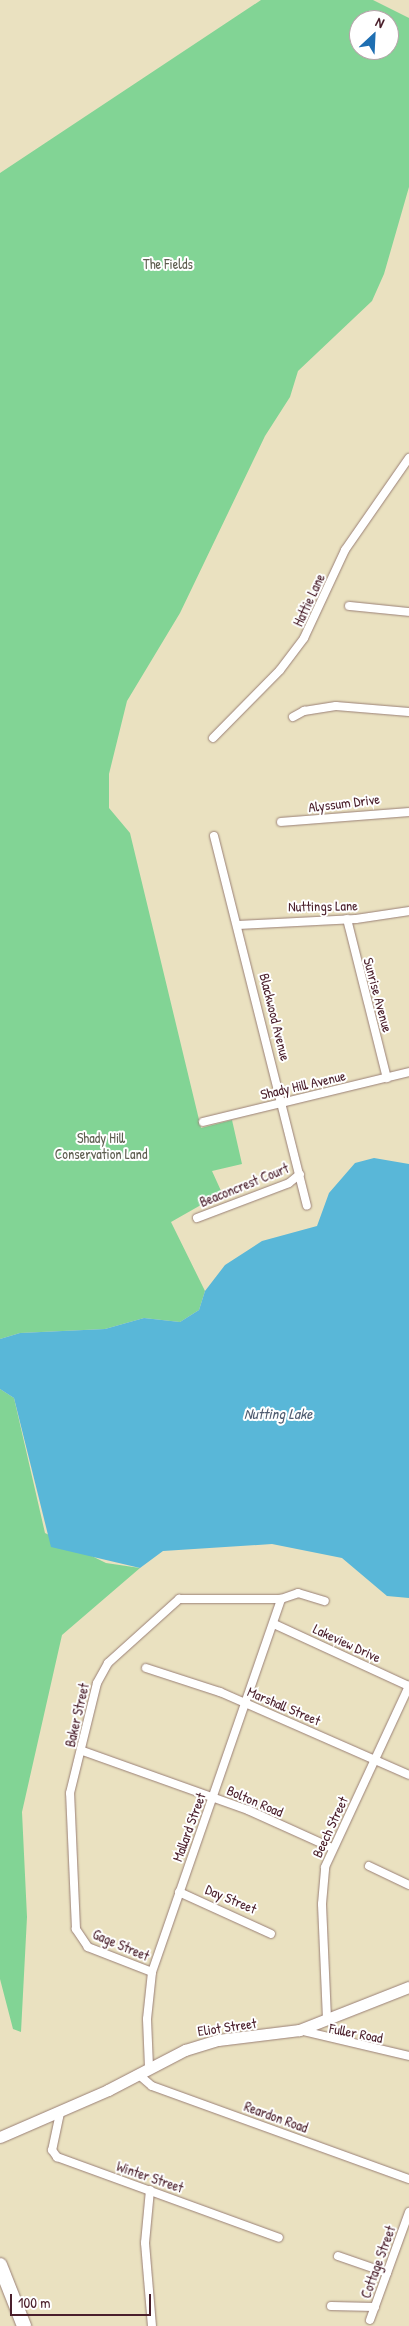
<!DOCTYPE html>
<html>
<head>
<meta charset="utf-8">
<style>
	body { margin:0 }
	#map { position:relative; width:409px; height:2326px; overflow:hidden; background:#eae1c0; font-family:"Patrick Hand",sans-serif }
	div>[style] { position:absolute }
	[style*='--x'] { left:calc(var(--x)*1px); top:calc(var(--y)*1px); width:calc(var(--w)*1px); rotate:calc(var(--a)*1deg) }
	.green>* { inset:0; background:#82d495 }
	.water>* { inset:0; background:#59b7d8 }
	.roads { filter:drop-shadow(0 0 1px #9a8076) drop-shadow(0 0 1px #9a8076) }
	.street>* { height:8px; margin:-4px; padding:0 4px; transform-origin:4px; border-radius:4px; background:#fff }
	.secondary>* { height:11px; margin:-5.5px; padding:0 5.5px; transform-origin:5.5px; border-radius:5.5px; background:#fff }
	.highway>* { height:14px; margin:-7px; padding:0 7px; transform-origin:7px; border-radius:7px; background:#fff }
	span { translate:-50% -50%; white-space:nowrap; text-align:center; line-height:1.15; -webkit-text-stroke:4px #fff; paint-order:stroke }
	.park-label { font-size:14px; color:#5e5e50 }
	.street-label { font-size:14px; color:#4a1f2b }
	.water-label { font-size:15px; color:#505c70; font-style:italic }
	.north { position:absolute; left:349px; top:10px; width:50px; height:50px; box-sizing:border-box; background:#fff; border:1px solid #b7a5aa; border-radius:50%; rotate:25deg; font-size:14px; font-weight:700; line-height:20px; text-align:center; color:#4a1f2b }
	.north::after { content:''; display:block; margin:auto; width:18px; height:22px; background:#1f6fb2; clip-path:polygon(50% 0,100% 100%,50% 72%,0 100%) }
	.scale { position:absolute; left:10px; top:2294px; width:141px; height:22px; box-sizing:border-box; border:2px solid #4a1f2b; border-top:0; padding-left:6px; font-size:15px; line-height:18px; white-space:nowrap; color:#4a1f2b; -webkit-text-stroke:4px #fff; paint-order:stroke }
</style>
</head>
<body>
<div id="map">
	<div class="green">
		<div style="clip-path:polygon(evenodd,261px 0,373px 0,409px 18px,409px 187px,384px 274px,372px 301px,298px 371px,290px 397px,265px 436px,180px 613px,127px 701px,109px 774px,109px 808px,130px 833px,201px 1128px,232px 1120px,242px 1164px,212px 1171px,222px 1193px,171px 1222px,205px 1291px,199px 1310px,180px 1322px,144px 1318px,105px 1329px,20px 1333px,0 1339px,0 173px,261px 0,359px 20px,389px 20px,389px 50px,359px 50px,359px 20px)"></div>
		<div style="clip-path:polygon(0 1389px,14px 1398px,45px 1533px,106px 1563px,140px 1568px,62px 1635px,22px 1812px,27px 1917px,21px 2032px,13px 2029px,0 1979px)"></div>
	</div>
	<div class="water">
		<div style="clip-path:polygon(374px 1158px,409px 1164px,409px 1598px,387px 1596px,342px 1558px,272px 1544px,163px 1551px,140px 1568px,51px 1547px,14px 1398px,0 1389px,0 1339px,20px 1333px,105px 1329px,144px 1318px,180px 1322px,199px 1310px,205px 1291px,225px 1265px,262px 1241px,317px 1226px,329px 1193px,355px 1163px)"></div>
	</div>
	<div class="roads">
		<div class="street">
			<div style="--x:349;--y:606;--w:60;--a:5.7"></div>
			<div style="--x:293;--y:717;--w:13;--a:-29"></div>
			<div style="--x:304;--y:711;--w:32;--a:-9"></div>
			<div style="--x:336;--y:706;--w:73;--a:4.7"></div>
			<div style="--x:213;--y:738;--w:95;--a:-45.4"></div>
			<div style="--x:280;--y:670;--w:40;--a:-53"></div>
			<div style="--x:304;--y:638;--w:97;--a:-65"></div>
			<div style="--x:345;--y:550;--w:112;--a:-55.2"></div>
			<div style="--x:281;--y:822;--w:128;--a:-4.5"></div>
			<div style="--x:214;--y:836;--w:381;--a:75.9"></div>
			<div style="--x:347;--y:919;--w:164;--a:75.9"></div>
			<div style="--x:238;--y:925;--w:118;--a:-2.9"></div>
			<div style="--x:356;--y:919;--w:54;--a:-8.6"></div>
			<div style="--x:203;--y:1122;--w:212;--a:-13.6"></div>
			<div style="--x:197;--y:1218;--w:98;--a:-20.8"></div>
			<div style="--x:289;--y:1183;--w:14;--a:-39"></div>
			<div style="--x:281;--y:1599;--w:18;--a:-19"></div>
			<div style="--x:298;--y:1593;--w:28;--a:17"></div>
			<div style="--x:274;--y:1624;--w:149;--a:24.7"></div>
			<div style="--x:146;--y:1668;--w:78;--a:18"></div>
			<div style="--x:220;--y:1692;--w:206;--a:23.7"></div>
			<div style="--x:83;--y:1751;--w:175;--a:19.7"></div>
			<div style="--x:248;--y:1810;--w:92;--a:24.3"></div>
			<div style="--x:369;--y:1866;--w:44;--a:25.4"></div>
			<div style="--x:179;--y:1892;--w:101;--a:24.5"></div>
			<div style="--x:152;--y:1972;--w:69;--a:-158.7"></div>
			<div style="--x:88;--y:1947;--w:22;--a:-124"></div>
			<div style="--x:76;--y:1929;--w:136;--a:-92.5"></div>
			<div style="--x:70;--y:1793;--w:113;--a:-76.2"></div>
			<div style="--x:97;--y:1683;--w:23;--a:-61"></div>
			<div style="--x:108;--y:1663;--w:96;--a:-42"></div>
			<div style="--x:179;--y:1599;--w:102;--a:0"></div>
			<div style="--x:327;--y:2019;--w:115;--a:-92.5"></div>
			<div style="--x:322;--y:1904;--w:37;--a:-85"></div>
			<div style="--x:325;--y:1867;--w:200;--a:-65.1"></div>
			<div style="--x:299;--y:2030;--w:113;--a:13.3"></div>
			<div style="--x:149;--y:2067;--w:48;--a:-92.4"></div>
			<div style="--x:147;--y:2019;--w:47;--a:-83.9"></div>
			<div style="--x:152;--y:1972;--w:395;--a:-70.9"></div>
			<div style="--x:138;--y:2074;--w:18;--a:41"></div>
			<div style="--x:152;--y:2086;--w:273;--a:19.9"></div>
			<div style="--x:60;--y:2113;--w:38;--a:102"></div>
			<div style="--x:52;--y:2150;--w:9;--a:54"></div>
			<div style="--x:57;--y:2157;--w:236;--a:20"></div>
			<div style="--x:150;--y:2190;--w:53;--a:95.4"></div>
			<div style="--x:145;--y:2243;--w:83;--a:85.2"></div>
			<div style="--x:338;--y:2256;--w:52;--a:19.1"></div>
			<div style="--x:331;--y:2306;--w:44;--a:1.3"></div>
			<div style="--x:370;--y:2320;--w:115;--a:-70.1"></div>
		</div>
		<div class="secondary">
			<div style="--x:0;--y:2137;--w:118;--a:-23.5"></div>
			<div style="--x:108;--y:2090;--w:87;--a:-27.5"></div>
			<div style="--x:185;--y:2050;--w:34;--a:-17"></div>
			<div style="--x:218;--y:2040;--w:82;--a:-7"></div>
			<div style="--x:299;--y:2030;--w:118;--a:-21.4"></div>
		</div>
		<div class="highway">
			<div style="--x:0;--y:2265;--w:66;--a:68.5"></div>
		</div>
	</div>
	<div class="park-label">
		<span style="left:168px;top:264px">The Fields</span>
		<span style="left:101px;top:1146px">Shady Hill<br>Conservation Land</span>
	</div>
	<div class="street-label">
		<span style="left:309px;top:600px;rotate:-65deg">Hattie Lane</span>
		<span style="left:344px;top:803px;rotate:-7deg">Alyssum Drive</span>
		<span style="left:323px;top:906px;rotate:-1deg">Nuttings Lane</span>
		<span style="left:378px;top:995px;rotate:75deg">Sunrise Avenue</span>
		<span style="left:275px;top:1017px;rotate:76deg">Blackwood Avenue</span>
		<span style="left:303px;top:1085px;rotate:-13deg">Shady Hill Avenue</span>
		<span style="left:244px;top:1185px;rotate:-22deg">Beaconcrest Court</span>
		<span style="left:347px;top:1643px;rotate:25deg">Lakeview Drive</span>
		<span style="left:284px;top:1706px;rotate:23deg">Marshall Street</span>
		<span style="left:77px;top:1715px;rotate:-77deg">Baker Street</span>
		<span style="left:255px;top:1801px;rotate:23deg">Bolton Road</span>
		<span style="left:189px;top:1827px;rotate:-70deg">Mallard Street</span>
		<span style="left:330px;top:1827px;rotate:-65deg">Beech Street</span>
		<span style="left:231px;top:1899px;rotate:23deg">Day Street</span>
		<span style="left:121px;top:1945px;rotate:23deg">Gage Street</span>
		<span style="left:227px;top:2027px;rotate:-8deg">Eliot Street</span>
		<span style="left:356px;top:2033px;rotate:11deg">Fuller Road</span>
		<span style="left:276px;top:2117px;rotate:20deg">Reardon Road</span>
		<span style="left:150px;top:2177px;rotate:19deg">Winter Street</span>
		<span style="left:378px;top:2262px;rotate:-70deg">Cottage Street</span>
	</div>
	<div class="water-label">
		<span style="left:278px;top:1414px">Nutting Lake</span>
	</div>
	<div class="north">N</div>
	<div class="scale">100 m</div>
</div>
</body>
</html>
